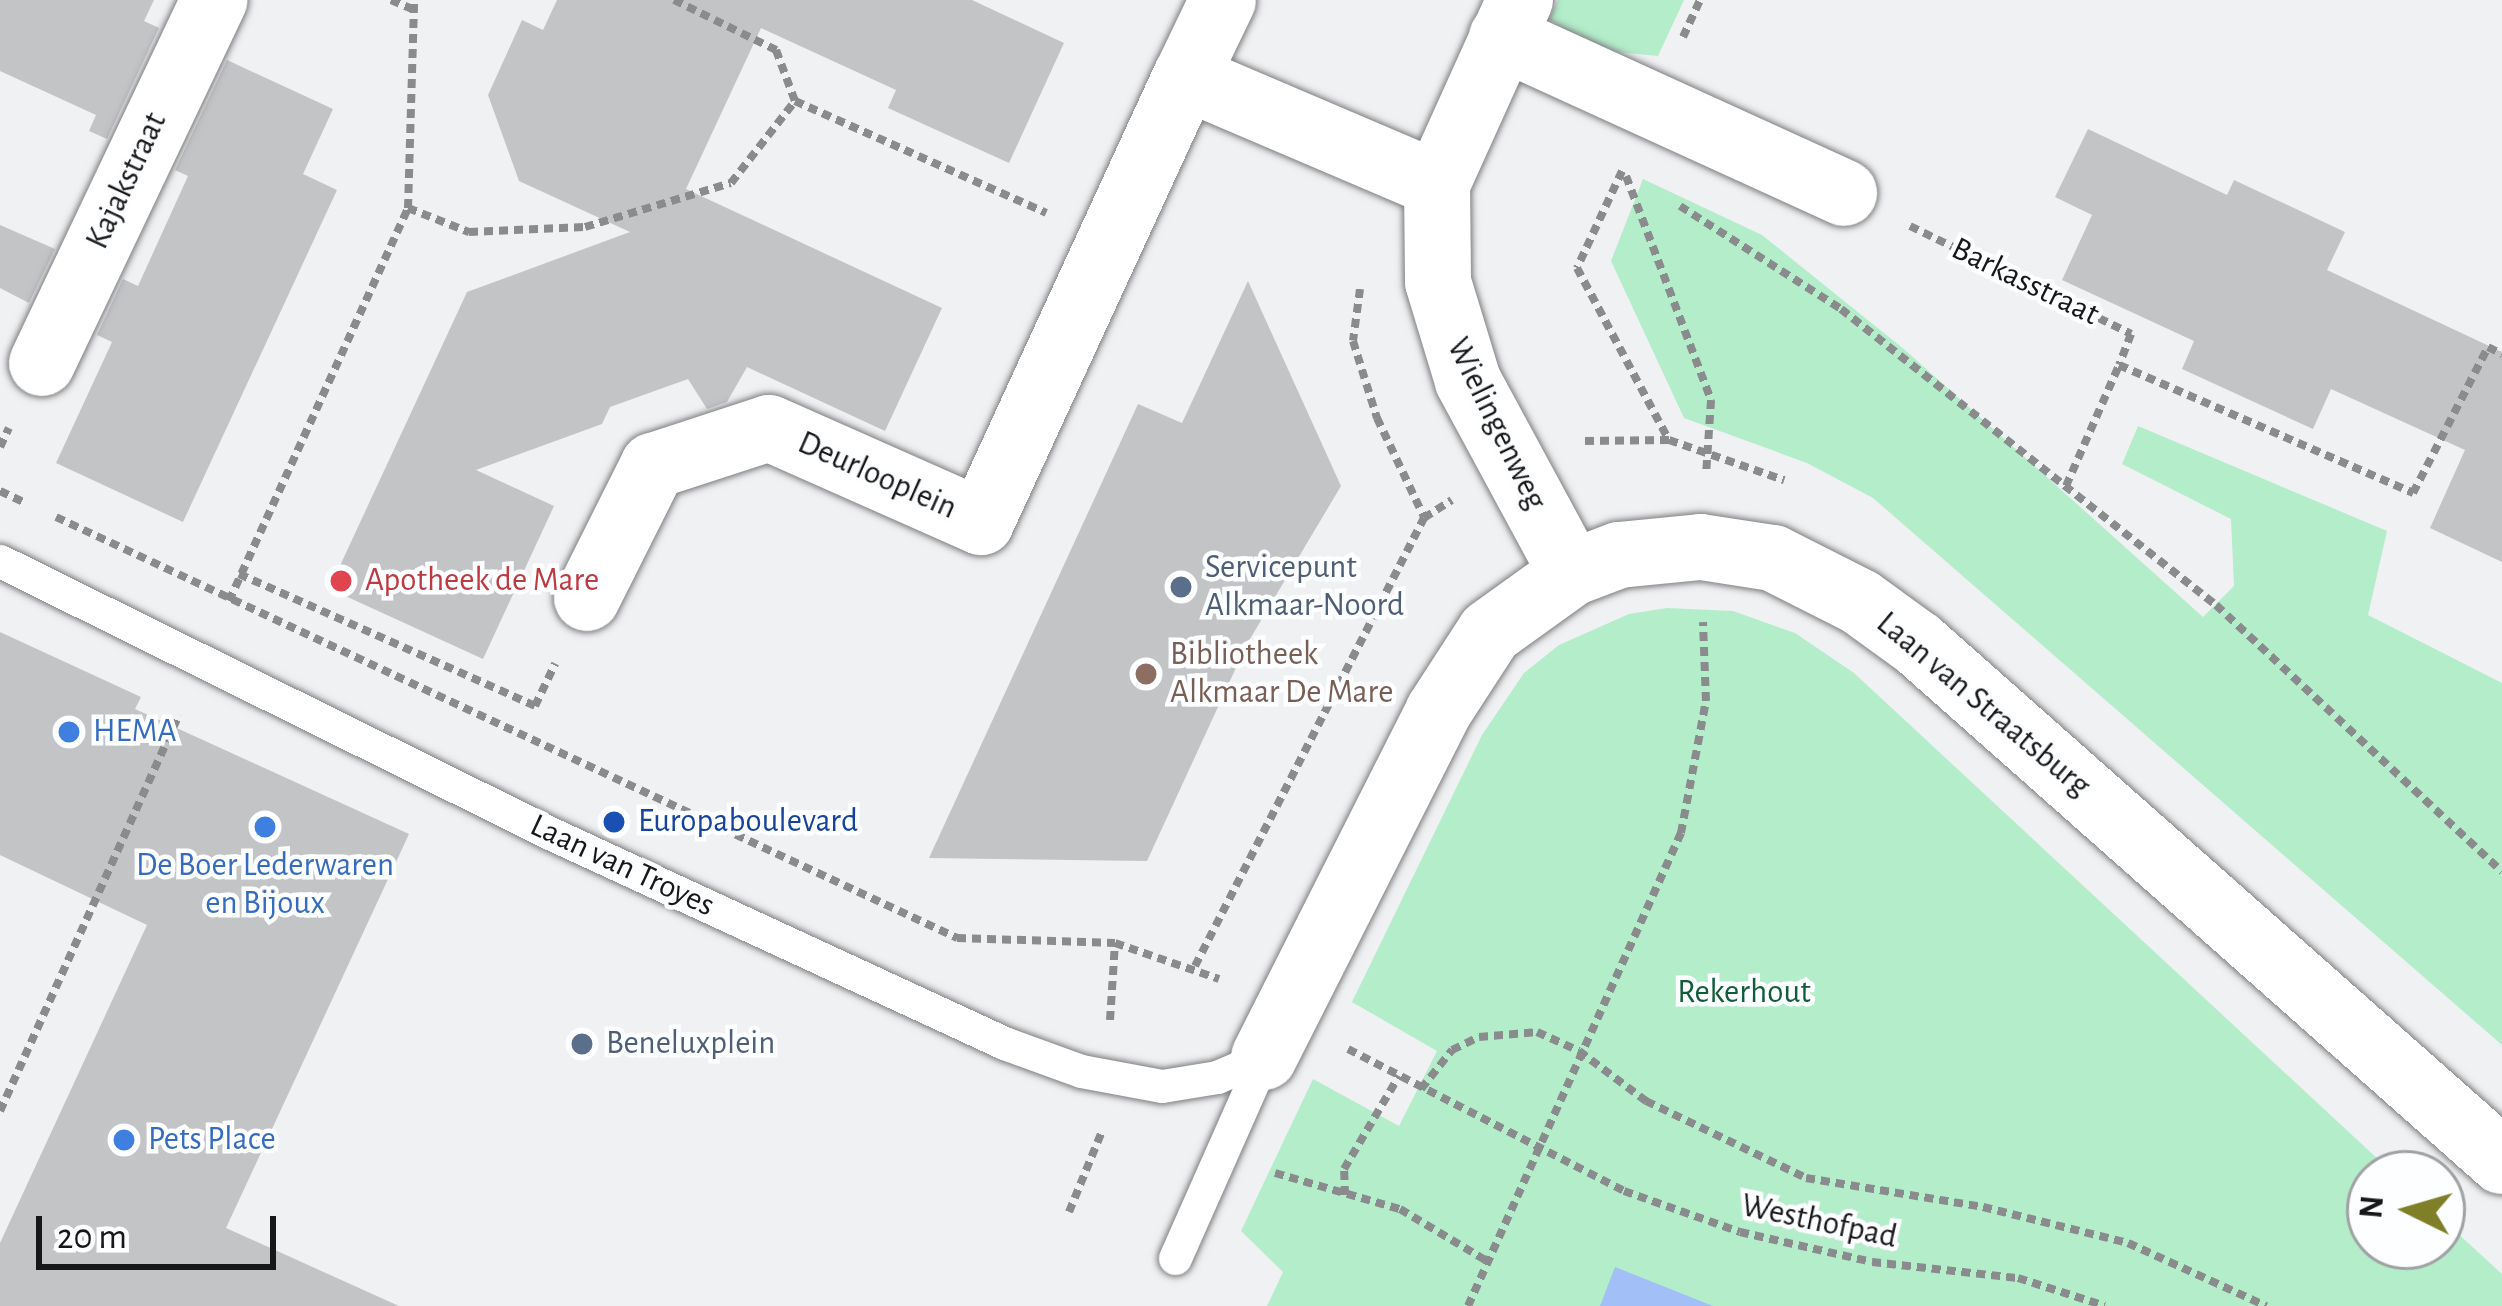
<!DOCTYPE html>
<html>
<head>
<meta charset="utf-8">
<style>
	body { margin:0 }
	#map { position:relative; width:2502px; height:1306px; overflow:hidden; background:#f0f1f2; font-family:"Alegreya Sans",sans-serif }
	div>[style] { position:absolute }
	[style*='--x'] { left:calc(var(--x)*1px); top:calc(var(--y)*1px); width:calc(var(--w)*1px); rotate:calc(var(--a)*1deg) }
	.green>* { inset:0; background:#b3edca }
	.water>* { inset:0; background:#a3bff7 }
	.building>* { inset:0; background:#c3c4c6 }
	.path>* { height:8px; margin-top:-4px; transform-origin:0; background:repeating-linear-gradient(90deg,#8a8b8c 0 9px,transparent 0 15px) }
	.roads { filter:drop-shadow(0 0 3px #7e7f81) drop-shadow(0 0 3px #7e7f81) }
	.lane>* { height:33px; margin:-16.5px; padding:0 16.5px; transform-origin:16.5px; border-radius:16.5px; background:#fff }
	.street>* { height:66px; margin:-33px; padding:0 33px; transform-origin:33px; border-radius:33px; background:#fff }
	.secondary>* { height:66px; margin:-33px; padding:0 33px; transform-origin:33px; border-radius:33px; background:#fff }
	.dots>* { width:33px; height:33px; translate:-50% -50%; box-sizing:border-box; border:6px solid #fdfeff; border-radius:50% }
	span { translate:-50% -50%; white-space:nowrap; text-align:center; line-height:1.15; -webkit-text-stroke:9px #fdfeff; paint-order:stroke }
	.street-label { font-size:33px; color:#171718 }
	.service-label { font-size:33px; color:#4e5e75 }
	.left { translate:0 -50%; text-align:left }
	.health-label { font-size:33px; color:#be3a42 }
	.education-label { font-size:33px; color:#785e54 }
	.shop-label { font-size:33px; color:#366cbe }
	.transit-label { font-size:33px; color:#164399 }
	.park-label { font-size:33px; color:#115c39 }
	.north { position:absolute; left:2346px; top:1150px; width:120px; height:120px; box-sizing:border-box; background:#fdfeff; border:3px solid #a1a2a3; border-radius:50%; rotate:275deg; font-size:33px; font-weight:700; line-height:48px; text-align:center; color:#171718 }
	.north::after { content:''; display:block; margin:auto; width:42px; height:54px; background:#7f7f28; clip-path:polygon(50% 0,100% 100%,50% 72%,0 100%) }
	.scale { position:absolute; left:36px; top:1216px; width:240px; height:54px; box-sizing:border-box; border:6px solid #171718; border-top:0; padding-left:15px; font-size:36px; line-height:42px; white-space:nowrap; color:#171718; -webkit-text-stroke:9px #fdfeff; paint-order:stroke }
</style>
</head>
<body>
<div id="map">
	<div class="green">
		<div style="clip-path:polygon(1558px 0,1684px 0,1658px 56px,1596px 50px,1549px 19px)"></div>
		<div style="clip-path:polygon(1643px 179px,1762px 235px,1905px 350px,2203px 617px,2234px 586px,2231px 519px,2122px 464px,2138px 426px,2387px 531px,2368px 615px,2502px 683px,2502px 1045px,1873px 498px,1807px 463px,1684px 418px,1611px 261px)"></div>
		<div style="clip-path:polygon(1667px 608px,1733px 611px,1795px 633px,1854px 673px,2394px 1174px,2370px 1174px,2370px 1246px,2442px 1246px,2442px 1219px,2502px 1274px,2502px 1306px,1267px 1306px,1283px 1272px,1241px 1231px,1313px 1079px,1399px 1126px,1437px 1051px,1352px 1002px,1482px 735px,1524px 673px,1559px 645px,1629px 614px)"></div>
	</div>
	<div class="water">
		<div style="clip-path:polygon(1615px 1267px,1713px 1306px,1600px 1306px)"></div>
	</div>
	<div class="building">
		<div style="clip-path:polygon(0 0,154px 0,144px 21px,159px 28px,107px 139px,89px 131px,96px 115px,0 71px)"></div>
		<div style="clip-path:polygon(557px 0,972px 0,1064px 43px,1009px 163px,888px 108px,896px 90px,761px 28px,686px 189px,942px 308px,885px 431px,747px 367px,727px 402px,707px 409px,688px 379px,610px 407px,602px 424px,476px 470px,554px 506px,483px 659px,341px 594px,351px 576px,338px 570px,467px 292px,630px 232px,519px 181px,488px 95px,522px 20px,543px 30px)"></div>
		<div style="clip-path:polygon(227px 60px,333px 109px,303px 174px,337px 190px,183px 522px,56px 463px,112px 342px,97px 335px,123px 279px,138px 286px,188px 176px,175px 170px)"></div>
		<div style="clip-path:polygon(2088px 129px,2227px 195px,2234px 180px,2345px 232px,2327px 270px,2502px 352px,2502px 562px,2430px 528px,2465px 450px,2331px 389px,2313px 429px,2182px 369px,2194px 341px,2062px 280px,2092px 215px,2055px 197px)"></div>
		<div style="clip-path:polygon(0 225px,55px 249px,29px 303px,0 288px)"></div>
		<div style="clip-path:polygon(1248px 281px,1341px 486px,1247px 644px,1147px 861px,929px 858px,1138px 404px,1182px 423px)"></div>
		<div style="clip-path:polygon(0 632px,141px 697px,135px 709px,409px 834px,226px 1228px,399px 1306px,0 1306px,0 1243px,147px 925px,0 855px)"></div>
	</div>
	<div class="path">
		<div style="--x:391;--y:0;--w:25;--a:23"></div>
		<div style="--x:674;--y:0;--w:114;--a:26.1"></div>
		<div style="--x:776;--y:50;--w:54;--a:69.6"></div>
		<div style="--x:795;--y:101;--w:275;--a:24"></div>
		<div style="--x:1683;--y:37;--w:41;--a:-65.3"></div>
		<div style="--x:1622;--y:171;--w:107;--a:114.9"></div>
		<div style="--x:1577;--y:268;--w:195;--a:61.9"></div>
		<div style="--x:1626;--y:176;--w:240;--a:69.2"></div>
		<div style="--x:1711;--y:400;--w:75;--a:93.8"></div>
		<div style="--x:1680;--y:206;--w:191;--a:32.6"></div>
		<div style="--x:1841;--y:309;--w:478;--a:38.3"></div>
		<div style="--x:2216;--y:605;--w:391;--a:43"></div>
		<div style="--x:408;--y:208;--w:66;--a:21.5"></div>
		<div style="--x:469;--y:232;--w:116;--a:-2.5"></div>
		<div style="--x:585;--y:227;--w:152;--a:-16.8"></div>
		<div style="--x:731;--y:183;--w:104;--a:-52"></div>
		<div style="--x:1910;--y:226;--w:246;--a:26"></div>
		<div style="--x:2131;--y:334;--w:33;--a:111"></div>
		<div style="--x:2119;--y:365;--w:321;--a:23.5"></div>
		<div style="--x:2413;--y:493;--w:164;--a:-62.8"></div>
		<div style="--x:2488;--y:347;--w:16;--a:27"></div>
		<div style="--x:1360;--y:289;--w:52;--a:97.7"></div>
		<div style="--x:1353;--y:341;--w:81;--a:72.7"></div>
		<div style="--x:1377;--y:418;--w:110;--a:64.6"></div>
		<div style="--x:1585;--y:441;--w:84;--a:-0.7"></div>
		<div style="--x:1669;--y:440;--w:122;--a:19.2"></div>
		<div style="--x:0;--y:447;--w:21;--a:-65"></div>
		<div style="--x:2066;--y:486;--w:132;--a:-66.3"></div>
		<div style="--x:0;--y:491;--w:29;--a:25"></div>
		<div style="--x:56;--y:517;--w:995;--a:25.04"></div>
		<div style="--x:957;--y:938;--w:158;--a:1.8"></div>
		<div style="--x:1115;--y:943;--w:110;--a:19.1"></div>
		<div style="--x:239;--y:574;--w:324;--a:24"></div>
		<div style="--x:535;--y:706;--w:47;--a:-64.5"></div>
		<div style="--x:229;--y:601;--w:432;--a:-65.5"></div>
		<div style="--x:408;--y:208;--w:208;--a:-88.3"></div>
		<div style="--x:1195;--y:966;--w:503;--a:-62.93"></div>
		<div style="--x:1424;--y:518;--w:33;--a:-33"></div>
		<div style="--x:1110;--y:1020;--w:77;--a:-86.3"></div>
		<div style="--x:1348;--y:1049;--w:310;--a:27.2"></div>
		<div style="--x:1624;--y:1191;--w:123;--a:19.5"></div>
		<div style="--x:1740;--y:1232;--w:135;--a:12.8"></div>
		<div style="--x:1872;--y:1262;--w:147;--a:6.3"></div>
		<div style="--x:2018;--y:1278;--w:91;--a:17.8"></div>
		<div style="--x:1421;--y:1089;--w:50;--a:-51.5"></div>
		<div style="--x:1452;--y:1050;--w:30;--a:-26"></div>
		<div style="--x:1479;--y:1037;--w:58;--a:-4.9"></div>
		<div style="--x:1537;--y:1032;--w:46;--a:24.3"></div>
		<div style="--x:1579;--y:1051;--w:84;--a:36.7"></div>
		<div style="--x:1646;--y:1101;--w:178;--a:25.7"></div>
		<div style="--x:1806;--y:1178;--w:179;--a:9.3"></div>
		<div style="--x:1983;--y:1207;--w:149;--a:13.9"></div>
		<div style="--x:2128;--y:1243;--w:152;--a:24.5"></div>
		<div style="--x:0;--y:1111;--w:435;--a:-65.7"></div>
		<div style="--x:1275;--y:1173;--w:130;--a:16.1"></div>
		<div style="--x:1400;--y:1209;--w:101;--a:30.9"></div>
		<div style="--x:1345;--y:1195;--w:26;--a:-92"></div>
		<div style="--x:1344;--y:1169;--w:108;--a:-59.4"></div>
		<div style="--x:1069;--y:1212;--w:87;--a:-67.8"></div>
		<div style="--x:1468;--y:1306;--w:519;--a:-65.76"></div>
		<div style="--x:1681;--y:833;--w:134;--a:-79.3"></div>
		<div style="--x:1706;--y:701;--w:79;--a:-92.2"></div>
	</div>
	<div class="roads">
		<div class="lane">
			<div style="--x:0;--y:561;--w:618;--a:26.32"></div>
			<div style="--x:554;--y:835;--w:496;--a:24.8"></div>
			<div style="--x:1004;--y:1043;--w:82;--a:20"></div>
			<div style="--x:1081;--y:1071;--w:82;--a:10.5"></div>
			<div style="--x:1162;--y:1086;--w:56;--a:-9.3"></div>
			<div style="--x:1217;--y:1077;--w:51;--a:-23.1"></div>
			<div style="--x:1175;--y:1258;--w:220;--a:-66.1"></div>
		</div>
		<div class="street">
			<div style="--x:1520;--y:0;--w:202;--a:114.3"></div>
			<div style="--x:1437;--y:184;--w:98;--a:89.4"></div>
			<div style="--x:1438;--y:282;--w:103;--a:73.1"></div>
			<div style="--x:1468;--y:381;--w:218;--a:61.6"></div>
			<div style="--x:1502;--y:37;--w:376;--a:24.5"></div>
			<div style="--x:1186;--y:77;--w:85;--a:-64.3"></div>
			<div style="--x:42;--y:363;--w:402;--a:-64.6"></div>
			<div style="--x:587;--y:598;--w:148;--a:-63.4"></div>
			<div style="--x:653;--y:466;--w:122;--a:-18.1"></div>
			<div style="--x:769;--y:428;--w:232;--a:23.9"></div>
			<div style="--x:981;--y:522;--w:490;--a:-65.3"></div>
			<div style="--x:1186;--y:77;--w:273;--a:23.1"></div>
		</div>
		<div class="secondary">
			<div style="--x:1264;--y:1057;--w:386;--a:-63.2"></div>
			<div style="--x:1438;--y:712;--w:95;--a:-57"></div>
			<div style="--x:1490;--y:632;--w:101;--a:-35.7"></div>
			<div style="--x:1572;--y:573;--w:50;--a:-21"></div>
			<div style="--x:1619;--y:555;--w:82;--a:-5.6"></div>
			<div style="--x:1701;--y:547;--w:73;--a:8.7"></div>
			<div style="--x:1773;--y:558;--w:97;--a:26.8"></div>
			<div style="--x:1860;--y:602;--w:72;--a:35.9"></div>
			<div style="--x:1918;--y:644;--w:780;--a:41.52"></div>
		</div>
	</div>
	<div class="dots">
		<div style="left:341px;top:581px;background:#e0444e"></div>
		<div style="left:1181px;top:587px;background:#5c6f8a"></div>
		<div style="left:1146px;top:674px;background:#8d6e63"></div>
		<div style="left:69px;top:732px;background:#3f7fe0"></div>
		<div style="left:614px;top:822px;background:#1a4fb4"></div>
		<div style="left:265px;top:827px;background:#3f7fe0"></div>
		<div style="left:582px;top:1044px;background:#5c6f8a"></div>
		<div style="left:124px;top:1140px;background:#3f7fe0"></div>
	</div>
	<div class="street-label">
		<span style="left:127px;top:181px;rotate:-65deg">Kajakstraat</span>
		<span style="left:2025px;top:282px;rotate:26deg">Barkasstraat</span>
		<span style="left:1496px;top:424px;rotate:64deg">Wielingenweg</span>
		<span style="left:877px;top:476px;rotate:24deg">Deurlooplein</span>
		<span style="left:1983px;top:705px;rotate:40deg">Laan van Straatsburg</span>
		<span style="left:622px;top:866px;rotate:25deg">Laan van Troyes</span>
		<span style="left:1819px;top:1222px;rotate:12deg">Westhofpad</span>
	</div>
	<div class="service-label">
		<span class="left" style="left:1205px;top:587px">Servicepunt<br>Alkmaar-Noord</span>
		<span class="left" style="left:606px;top:1044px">Beneluxplein</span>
	</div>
	<div class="health-label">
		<span class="left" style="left:365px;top:581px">Apotheek de Mare</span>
	</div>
	<div class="education-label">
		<span class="left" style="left:1170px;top:674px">Bibliotheek<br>Alkmaar De Mare</span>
	</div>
	<div class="shop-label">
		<span class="left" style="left:93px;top:732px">HEMA</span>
		<span style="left:265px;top:885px">De Boer Lederwaren<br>en Bijoux</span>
		<span class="left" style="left:148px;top:1140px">Pets Place</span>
	</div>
	<div class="transit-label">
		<span class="left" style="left:638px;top:822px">Europaboulevard</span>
	</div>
	<div class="park-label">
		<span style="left:1744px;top:993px">Rekerhout</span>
	</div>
	<div class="north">N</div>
	<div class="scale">20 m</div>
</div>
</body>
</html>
